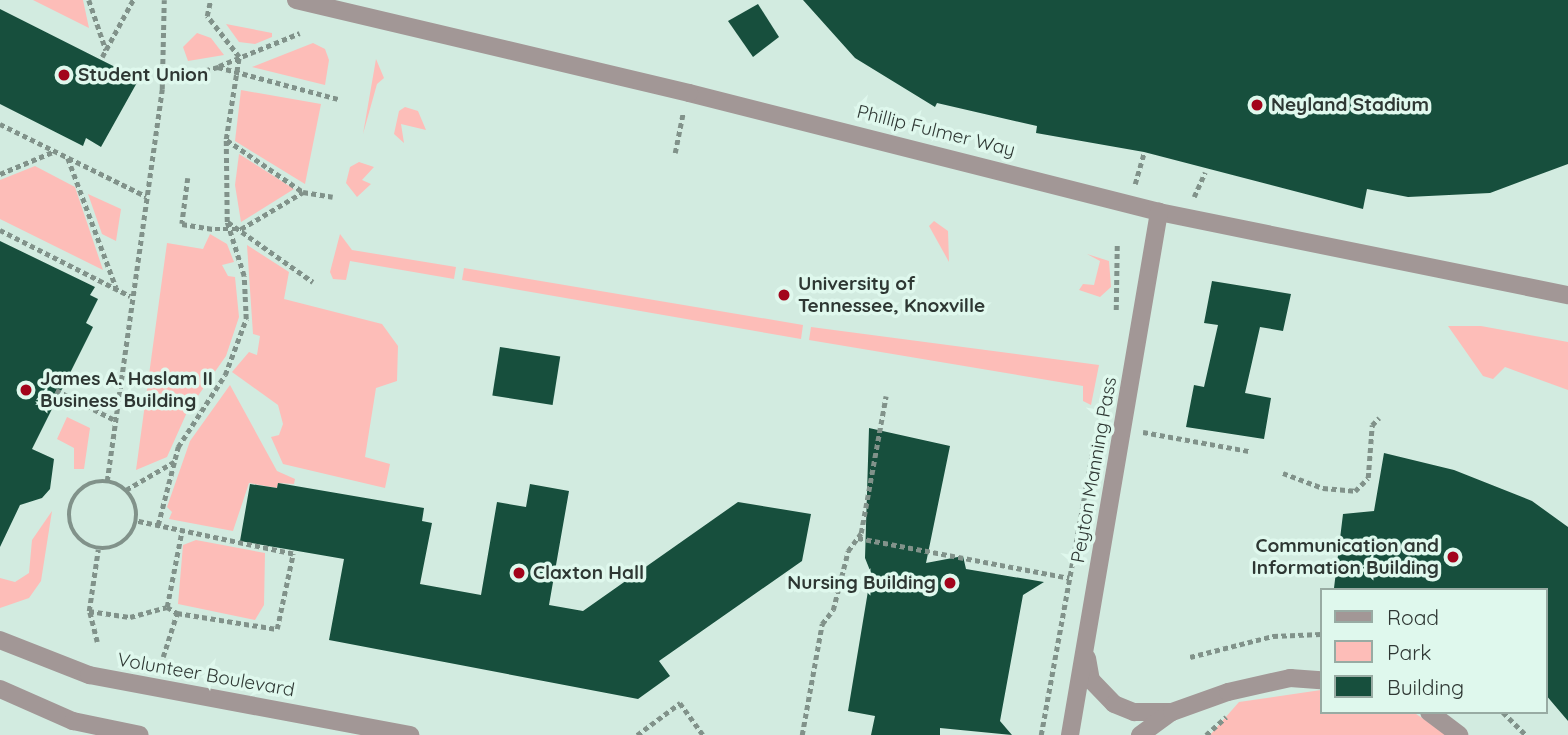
<!DOCTYPE html>
<html>
<head>
<meta charset="utf-8">
<style>
	body { margin:0 }
	#map { position:relative; width:1568px; height:735px; overflow:hidden; background:#d2ebe0; font-family:Quicksand,sans-serif }
	div>[style] { position:absolute }
	[style*='--x'] { left:calc(var(--x)*1px); top:calc(var(--y)*1px); width:calc(var(--w)*1px); rotate:calc(var(--a)*1deg) }
	.green>* { inset:0; background:#fdbdb8 }
	.building>* { inset:0; background:#174f3d; transform-origin:0 0 }
	.path>* { height:4.5px; margin-top:-2.25px; transform-origin:0; background:repeating-linear-gradient(90deg,#81928a 0 5px,transparent 0 8.5px) }
	.path>.ring { margin:-2.25px; padding:0; box-sizing:content-box; background:none; border:4.5px solid #81928a; border-radius:50% }
	.minor>* { height:18px; margin:-9px; padding:0 9px; transform-origin:9px; border-radius:9px; background:#a29796 }
	.tertiary>* { height:18px; margin:-9px; padding:0 9px; transform-origin:9px; border-radius:9px; background:#a29796 }
	.dots>* { width:19px; height:19px; translate:-50% -50%; box-sizing:border-box; border:4px solid #dff8ed; border-radius:50% }
	span { translate:-50% -50%; white-space:nowrap; text-align:center; line-height:1.15; -webkit-text-stroke:7px #dff8ed; paint-order:stroke }
	.poi-label { font-size:19px; color:#2e3733; font-weight:700 }
	.left { translate:0 -50%; text-align:left }
	.right { translate:-100% -50%; text-align:right }
	.street-label { font-size:19px; color:#2e3733 }
	.legend { position:absolute; left:1320px; top:588px; width:228px; height:126px; box-sizing:border-box; background:#dff8ed; border:2px solid #98aba3; margin:0; padding:9px 12px; list-style:none; font-size:21px; color:#2e3733 }
	.legend li { display:flex; align-items:center; gap:14px; height:35px }
	.legend b { width:35px; border:2px solid #98aba3 }
</style>
</head>
<body>
<div id="map">
	<div class="green">
		<div style="clip-path:polygon(33px 0,83px 0,89px 28px)"></div>
		<div style="clip-path:polygon(226px 24px,272px 33px,272px 37px,255px 44px,239px 42px)"></div>
		<div style="clip-path:polygon(197px 33px,211px 38px,224px 55px,188px 61px,183px 47px)"></div>
		<div style="clip-path:polygon(313px 43px,325px 49px,329px 60px,325px 85px,252px 67px)"></div>
		<div style="clip-path:polygon(376px 59px,384px 78px,377px 84px,363px 134px)"></div>
		<div style="clip-path:polygon(241px 90px,321px 104px,305px 184px,235px 141px)"></div>
		<div style="clip-path:polygon(405px 107px,418px 111px,426px 130px,401px 124px,404px 143px,394px 134px,399px 111px)"></div>
		<div style="clip-path:polygon(239px 154px,294px 189px,241px 222px,235px 185px)"></div>
		<div style="clip-path:polygon(359px 162px,374px 167px,362px 180px,371px 184px,357px 197px,346px 183px,350px 167px)"></div>
		<div style="clip-path:polygon(35px 166px,75px 187px,103px 270px,0 219px,0 180px)"></div>
		<div style="clip-path:polygon(88px 194px,121px 209px,116px 241px,102px 234px)"></div>
		<div style="clip-path:polygon(934px 221px,948px 231px,949px 262px,929px 226px)"></div>
		<div style="clip-path:polygon(210px 234px,227px 244px,234px 262px,222px 265px,228px 276px,235px 277px,239px 317px,226px 356px,188px 410px,167px 457px,136px 470px,167px 243px,203px 249px)"></div>
		<div style="clip-path:polygon(340px 234px,352px 250px,456px 267px,454px 279px,350px 261px,346px 280px,333px 279px,330px 272px)"></div>
		<div style="clip-path:polygon(247px 245px,289px 272px,284px 299px,382px 324px,398px 346px,397px 381px,376px 388px,365px 457px,390px 464px,385px 488px,283px 464px,271px 437px,279px 435px,283px 424px,278px 405px,232px 372px,249px 352px,257px 355px,260px 336px,253px 334px)"></div>
		<div style="clip-path:polygon(1087px 254px,1109px 261px,1111px 287px,1100px 297px,1079px 290px,1083px 284px,1094px 285px,1100px 261px)"></div>
		<div style="clip-path:polygon(464px 268px,803px 325px,801px 339px,462px 280px)"></div>
		<div style="clip-path:polygon(1448px 326px,1481px 326px,1568px 342px,1568px 390px,1505px 367px,1493px 379px,1483px 376px)"></div>
		<div style="clip-path:polygon(811px 327px,1099px 365px,1091px 405px,1083px 401px,1083px 386px,809px 340px)"></div>
		<div style="clip-path:polygon(230px 385px,277px 471px,295px 479px,294px 484px,278px 483px,277px 488px,249px 483px,233px 531px,169px 519px,172px 512px,167px 507px,190px 441px)"></div>
		<div style="clip-path:polygon(67px 417px,90px 428px,84px 469px,74px 469px,74px 448px,57px 439px)"></div>
		<div style="clip-path:polygon(52px 511px,41px 581px,29px 598px,0 608px,0 578px,15px 582px,29px 573px,32px 540px)"></div>
		<div style="clip-path:polygon(196px 540px,265px 553px,264px 605px,255px 620px,178px 604px,183px 545px)"></div>
		<div style="clip-path:polygon(1321px 690px,1321px 712px,1413px 712px,1448px 735px,1210px 735px,1239px 702px)"></div>
	</div>
	<div class="building">
		<div style="clip-path:polygon(803px 0,1568px 0,1568px 164px,1490px 193px,1408px 197px,1367px 189px,1363px 209px,1144px 152px,1036px 133px,1037px 126px,937px 103px,935px 107px,855px 58px)"></div>
		<div style="clip-path:polygon(758px 4px,779px 37px,753px 57px,728px 21px)"></div>
		<div style="clip-path:polygon(0 9px,139px 79px,101px 147px,86px 138px,83px 146px,0 104px)"></div>
		<div style="clip-path:polygon(0 241px,95px 287px,90px 295px,98px 299px,86px 323px,93px 327px,32px 449px,54px 459px,50px 489px,42px 498px,20px 505px,0 547px)"></div>
		<div style="clip-path:polygon(1212px 281px,1291px 294px,1283px 331px,1260px 327px,1245px 393px,1271px 398px,1264px 439px,1186px 427px,1194px 385px,1204px 387px,1218px 325px,1204px 323px)"></div>
		<div style="left:500px;top:347px;width:61px;height:49px;rotate:9deg"></div>
		<div style="clip-path:polygon(869px 428px,950px 446px,926px 563px,963px 556px,966px 569px,1044px 582px,1023px 595px,1000px 721px,1012px 735px,940px 728px,940px 735px,871px 735px,875px 716px,848px 711px,871px 573px,865px 558px)"></div>
		<div style="clip-path:polygon(1384px 453px,1454px 470px,1532px 501px,1568px 527px,1568px 721px,1545px 694px,1545px 590px,1334px 588px,1343px 514px,1374px 511px)"></div>
		<div style="clip-path:polygon(278px 483px,424px 508px,422px 521px,432px 523px,420px 584px,481px 595px,497px 502px,526px 507px,530px 484px,569px 491px,549px 605px,583px 611px,738px 502px,811px 514px,802px 561px,659px 661px,670px 676px,638px 699px,329px 640px,344px 559px,240px 541px,250px 484px,277px 488px)"></div>
	</div>
	<div class="path">
		<div style="--x:89;--y:0;--w:53;--a:71.2"></div>
		<div style="--x:102;--y:57;--w:65;--a:-61.5"></div>
		<div style="--x:219;--y:66;--w:87;--a:-22.2"></div>
		<div style="--x:172;--y:79;--w:48;--a:-14.6"></div>
		<div style="--x:218;--y:67;--w:124;--a:14.9"></div>
		<div style="--x:0;--y:124;--w:163;--a:26.3"></div>
		<div style="--x:227;--y:140;--w:92;--a:34.4"></div>
		<div style="--x:303;--y:192;--w:30;--a:9"></div>
		<div style="--x:675;--y:153;--w:41;--a:-78.7"></div>
		<div style="--x:68;--y:158;--w:138;--a:69.6"></div>
		<div style="--x:0;--y:174;--w:60;--a:-22.7"></div>
		<div style="--x:188;--y:178;--w:46;--a:97.4"></div>
		<div style="--x:182;--y:224;--w:33;--a:9"></div>
		<div style="--x:215;--y:229;--w:26;--a:0"></div>
		<div style="--x:241;--y:229;--w:72;--a:-30.8"></div>
		<div style="--x:1135;--y:184;--w:33;--a:-74"></div>
		<div style="--x:1194;--y:197;--w:27;--a:-66"></div>
		<div style="--x:228;--y:222;--w:104;--a:35.2"></div>
		<div style="--x:0;--y:230;--w:146;--a:26.9"></div>
		<div style="--x:1116;--y:310;--w:65;--a:-89.1"></div>
		<div style="--x:56;--y:390;--w:66;--a:27"></div>
		<div style="--x:1143;--y:432;--w:108;--a:10.2"></div>
		<div style="--x:1283;--y:473;--w:43;--a:20.6"></div>
		<div style="--x:1323;--y:488;--w:32;--a:5"></div>
		<div style="--x:1355;--y:491;--w:18;--a:-45"></div>
		<div style="--x:1368;--y:478;--w:53;--a:-85.7"></div>
		<div style="--x:1372;--y:425;--w:10;--a:-45"></div>
		<div class="ring" style="left:69px;top:481px;width:63.5px;height:63.5px"></div>
		<div style="--x:107;--y:481;--w:396;--a:-82"></div>
		<div style="--x:162;--y:89;--w:89;--a:-88.7"></div>
		<div style="--x:126;--y:490;--w:56;--a:-30.3"></div>
		<div style="--x:158;--y:525;--w:81;--a:-75.6"></div>
		<div style="--x:178;--y:447;--w:86;--a:-56.9"></div>
		<div style="--x:225;--y:375;--w:60;--a:-69.4"></div>
		<div style="--x:246;--y:319;--w:43;--a:-92.7"></div>
		<div style="--x:244;--y:276;--w:57;--a:-107.5"></div>
		<div style="--x:227;--y:222;--w:83;--a:-90.7"></div>
		<div style="--x:226;--y:139;--w:83;--a:-81"></div>
		<div style="--x:239;--y:57;--w:52;--a:-128"></div>
		<div style="--x:207;--y:16;--w:14;--a:-78"></div>
		<div style="--x:858;--y:538;--w:215;--a:10.7"></div>
		<div style="--x:167;--y:607;--w:78;--a:-79"></div>
		<div style="--x:89;--y:611;--w:41;--a:8.3"></div>
		<div style="--x:130;--y:617;--w:38;--a:-15"></div>
		<div style="--x:167;--y:607;--w:12;--a:31"></div>
		<div style="--x:177;--y:613;--w:101;--a:9.1"></div>
		<div style="--x:277;--y:629;--w:77;--a:-78"></div>
		<div style="--x:293;--y:554;--w:159;--a:-168.1"></div>
		<div style="--x:97;--y:642;--w:32;--a:-104"></div>
		<div style="--x:89;--y:611;--w:62;--a:-81.6"></div>
		<div style="--x:163;--y:657;--w:46;--a:-72.3"></div>
		<div style="--x:1190;--y:657;--w:86;--a:-14.2"></div>
		<div style="--x:1273;--y:636;--w:48;--a:-2.4"></div>
		<div style="--x:1503;--y:712;--w:33;--a:45"></div>
		<div style="--x:637;--y:735;--w:54;--a:-36.7"></div>
		<div style="--x:680;--y:703;--w:39;--a:54"></div>
		<div style="--x:802;--y:735;--w:113;--a:-79.8"></div>
		<div style="--x:822;--y:624;--w:18;--a:-52"></div>
		<div style="--x:833;--y:610;--w:61;--a:-75.7"></div>
		<div style="--x:848;--y:551;--w:22;--a:-54"></div>
		<div style="--x:861;--y:533;--w:139;--a:-79.7"></div>
		<div style="--x:1041;--y:735;--w:297;--a:-79.7"></div>
		<div style="--x:1206;--y:735;--w:27;--a:-42"></div>
	</div>
	<div class="minor">
		<div style="--x:689;--y:93;--w:485;--a:14.2"></div>
		<div style="--x:1159;--y:212;--w:417;--a:11.5"></div>
		<div style="--x:1087;--y:658;--w:22;--a:80"></div>
		<div style="--x:1091;--y:680;--w:33;--a:46"></div>
		<div style="--x:1114;--y:704;--w:22;--a:22"></div>
		<div style="--x:1134;--y:712;--w:38;--a:0"></div>
		<div style="--x:1429;--y:712;--w:38;--a:37"></div>
		<div style="--x:1070;--y:735;--w:531;--a:-80.34"></div>
		<div style="--x:1140;--y:735;--w:39;--a:-36"></div>
		<div style="--x:1172;--y:712;--w:59;--a:-19.7"></div>
		<div style="--x:1228;--y:692;--w:64;--a:-12.7"></div>
		<div style="--x:1290;--y:678;--w:31;--a:4"></div>
	</div>
	<div class="tertiary">
		<div style="--x:296;--y:0;--w:404;--a:13.3"></div>
		<div style="--x:0;--y:640;--w:96;--a:21.5"></div>
		<div style="--x:89;--y:675;--w:327;--a:10.6"></div>
		<div style="--x:0;--y:689;--w:80;--a:23.7"></div>
		<div style="--x:73;--y:721;--w:68;--a:11.8"></div>
	</div>
	<div class="dots">
		<div style="left:64px;top:75px;background:#a2041b"></div>
		<div style="left:1257px;top:105px;background:#a2041b"></div>
		<div style="left:784px;top:295px;background:#a2041b"></div>
		<div style="left:26px;top:390px;background:#a2041b"></div>
		<div style="left:1453px;top:557px;background:#a2041b"></div>
		<div style="left:519px;top:573px;background:#a2041b"></div>
		<div style="left:950px;top:583px;background:#a2041b"></div>
	</div>
	<div class="poi-label">
		<span class="left" style="left:78px;top:75px">Student Union</span>
		<span class="left" style="left:1271px;top:105px">Neyland Stadium</span>
		<span class="left" style="left:798px;top:295px">University of<br>Tennessee, Knoxville</span>
		<span class="left" style="left:40px;top:390px">James A. Haslam II<br>Business Building</span>
		<span class="right" style="left:1439px;top:557px">Communication and<br>Information Building</span>
		<span class="left" style="left:533px;top:573px">Claxton Hall</span>
		<span class="right" style="left:936px;top:583px">Nursing Building</span>
	</div>
	<div class="street-label">
		<span style="left:936px;top:131px;rotate:14deg">Phillip Fulmer Way</span>
		<span style="left:1094px;top:470px;rotate:-80deg">Peyton Manning Pass</span>
		<span style="left:206px;top:675px;rotate:10deg">Volunteer Boulevard</span>
	</div>
	<ul class="legend">
	<li><b style="height:9px;background:#a29796"></b>Road</li>
	<li><b style="height:19px;background:#fdbdb8"></b>Park</li>
	<li><b style="height:19px;background:#174f3d"></b>Building</li>
	</ul>
</div>
</body>
</html>
